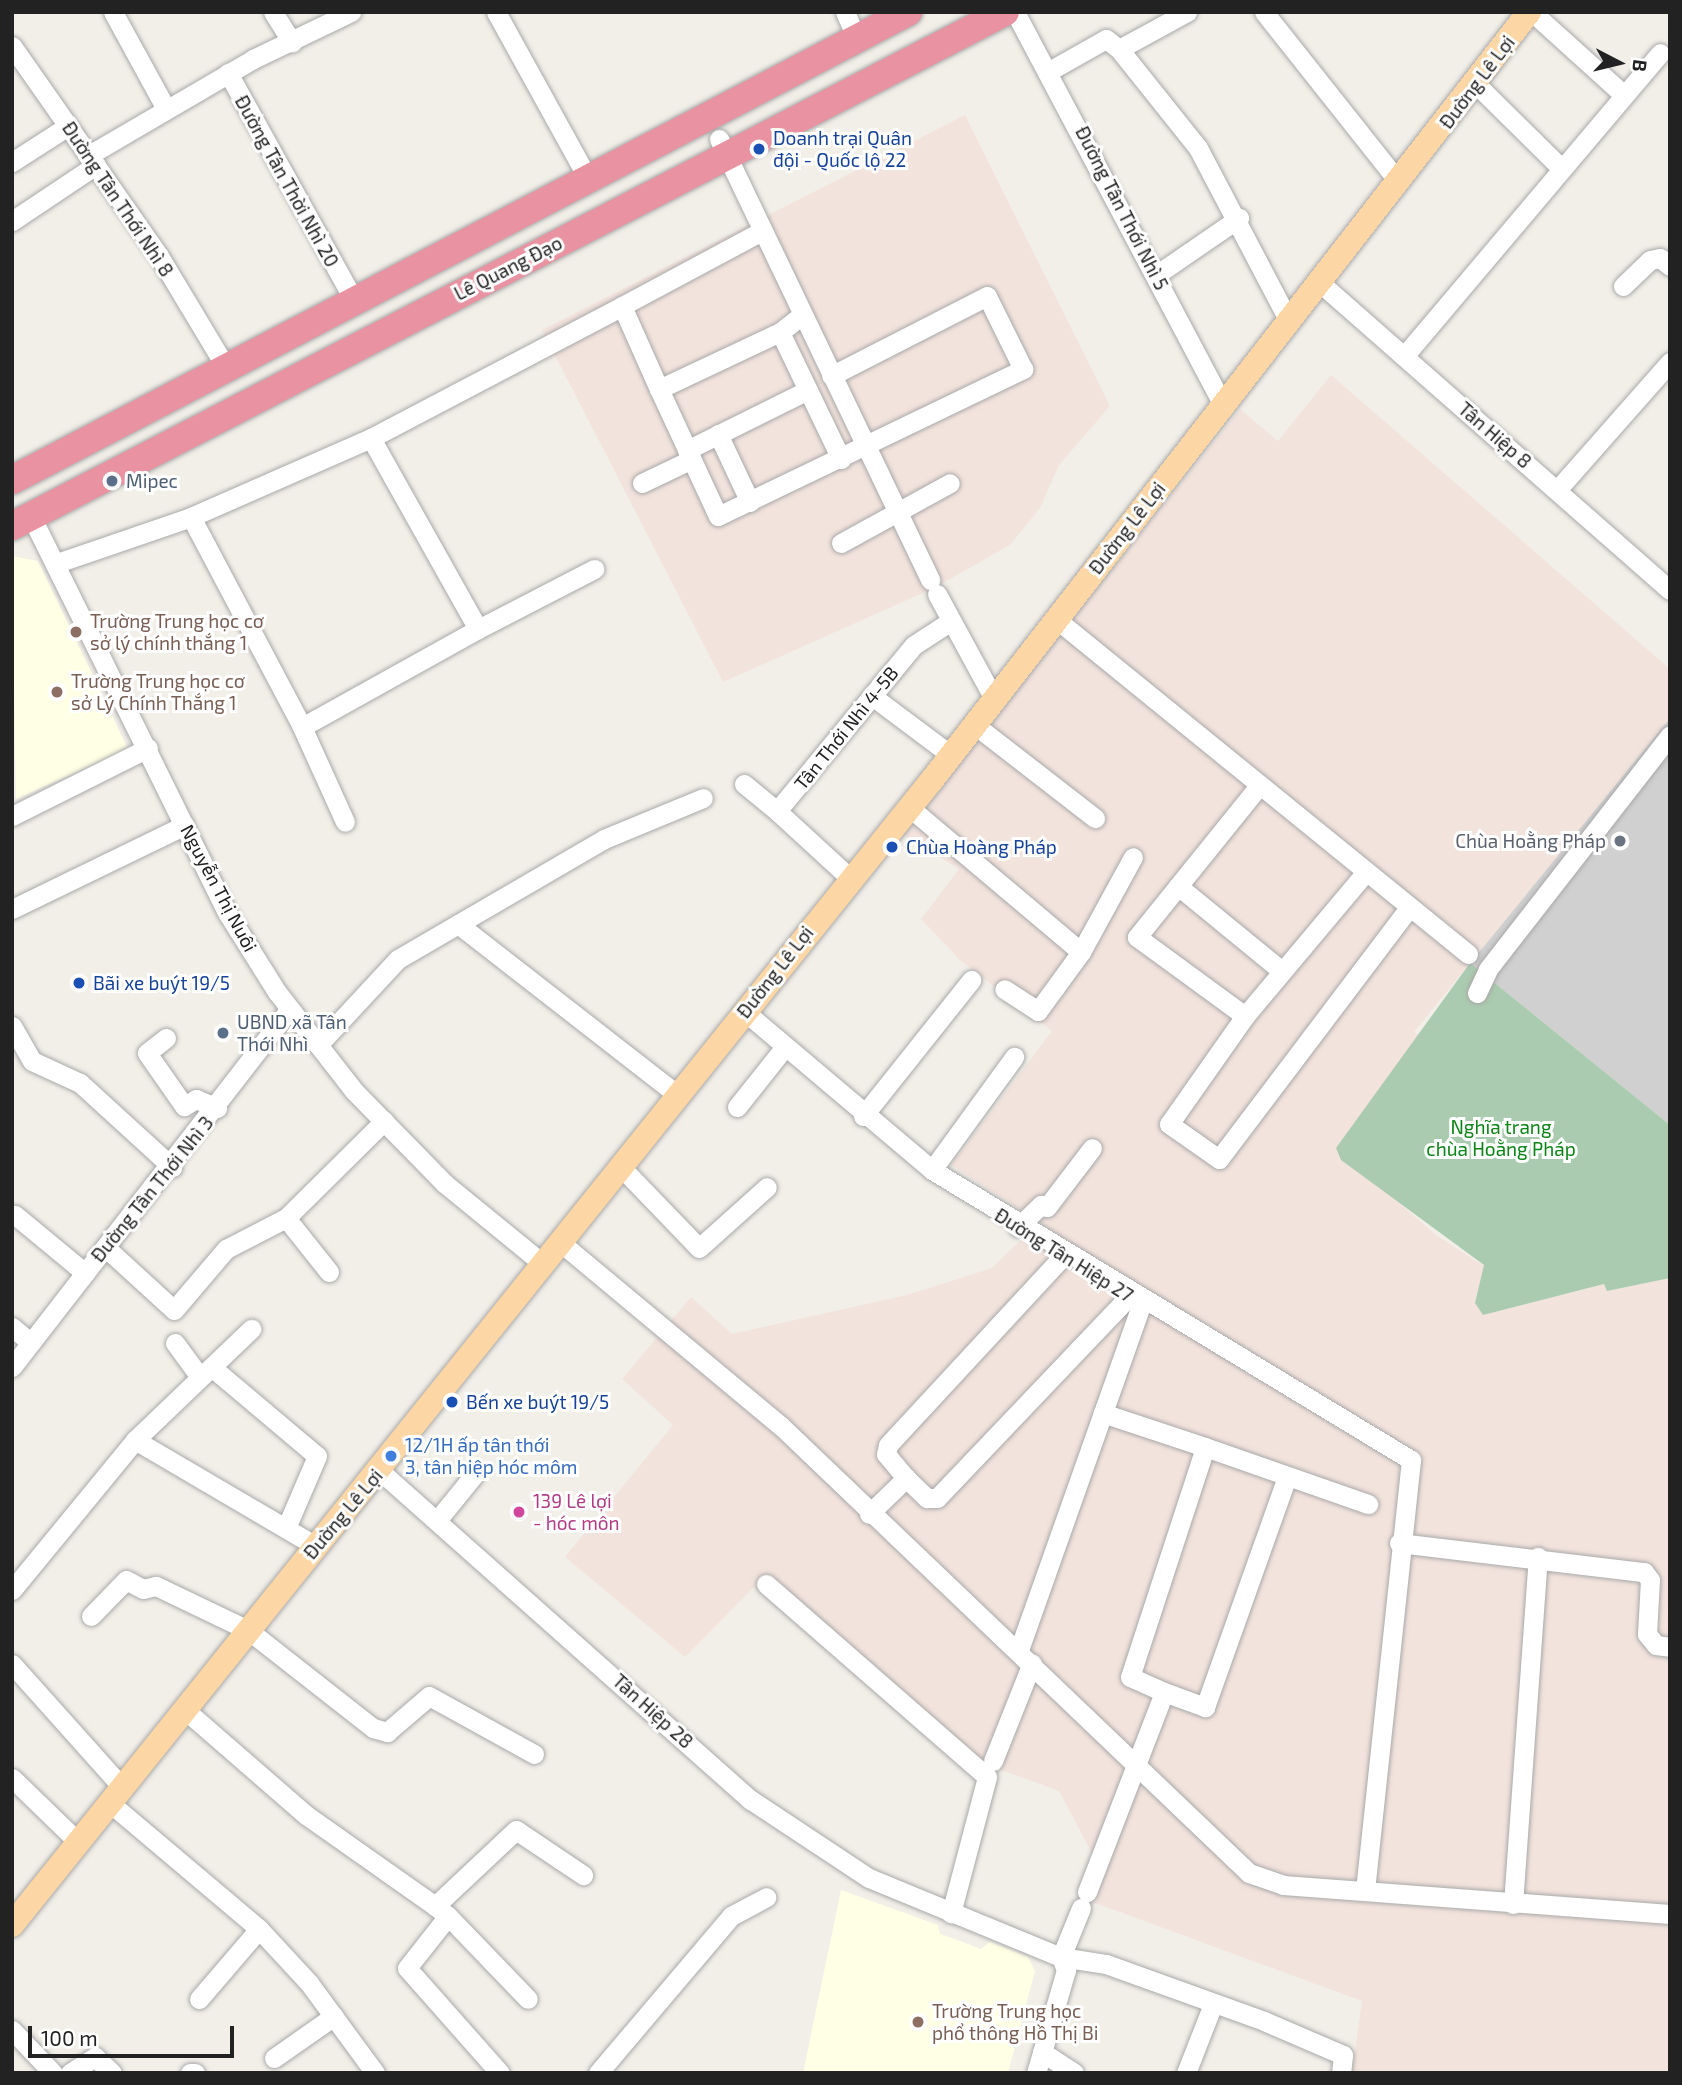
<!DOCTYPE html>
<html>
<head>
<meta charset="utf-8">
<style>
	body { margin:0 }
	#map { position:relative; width:1682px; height:2085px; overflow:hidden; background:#f2efe9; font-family:"Exo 2",sans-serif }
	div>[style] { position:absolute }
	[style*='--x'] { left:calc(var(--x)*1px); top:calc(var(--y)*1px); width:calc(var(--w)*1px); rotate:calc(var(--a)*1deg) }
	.education>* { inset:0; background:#ffffe5 }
	.religious>* { inset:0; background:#d0d0d0 }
	.military>* { inset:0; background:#f3e3dd }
	.cemetery>* { inset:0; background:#aacbaf }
	.roads { filter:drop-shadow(0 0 2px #a9a9a9) drop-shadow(0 0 2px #a9a9a9) }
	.minor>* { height:19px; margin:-9.5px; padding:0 9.5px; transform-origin:9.5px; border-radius:9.5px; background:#fff }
	.major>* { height:24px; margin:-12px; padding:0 12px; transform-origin:12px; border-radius:12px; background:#fcd6a4 }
	.highway>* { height:28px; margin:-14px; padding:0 14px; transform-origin:14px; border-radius:14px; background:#e892a2 }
	.dots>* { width:19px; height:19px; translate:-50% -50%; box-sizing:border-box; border:4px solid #fff; border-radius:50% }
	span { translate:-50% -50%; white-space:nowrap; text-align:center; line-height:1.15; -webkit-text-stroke:6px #fff; paint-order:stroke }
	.street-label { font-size:19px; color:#222 }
	.transit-label { font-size:19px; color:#164399 }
	.left { translate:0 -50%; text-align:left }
	.service-label { font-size:19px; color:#4e5e75 }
	.education-label { font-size:19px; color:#785e54 }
	.worship-label { font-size:19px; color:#5b616d }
	.right { translate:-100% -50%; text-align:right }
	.park-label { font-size:19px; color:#0c8416 }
	.shop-label { font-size:19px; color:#366cbe }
	.hotel-label { font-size:19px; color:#b23c85 }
	.frame { position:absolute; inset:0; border:14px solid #222; pointer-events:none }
	.north { position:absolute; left:1584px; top:28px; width:70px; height:70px; -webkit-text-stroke:5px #fff; paint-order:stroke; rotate:97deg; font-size:19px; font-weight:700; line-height:28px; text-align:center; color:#222 }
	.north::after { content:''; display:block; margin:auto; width:24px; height:32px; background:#222; clip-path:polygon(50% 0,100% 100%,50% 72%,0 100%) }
	.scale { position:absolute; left:28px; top:2026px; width:206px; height:32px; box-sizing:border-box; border:4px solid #222; border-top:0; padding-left:9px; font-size:21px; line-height:24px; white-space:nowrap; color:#222; -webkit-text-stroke:5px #fff; paint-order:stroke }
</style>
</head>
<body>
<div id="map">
	<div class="education">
		<div style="clip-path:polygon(12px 556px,38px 561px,128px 749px,16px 799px)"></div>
		<div style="clip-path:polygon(841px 1890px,938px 1925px,940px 1934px,960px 1941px,981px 1949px,990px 1942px,1028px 1957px,1035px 1971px,1008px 2073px,803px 2073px)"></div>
	</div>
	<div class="religious">
		<div style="clip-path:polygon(1670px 718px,1670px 1125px,1470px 963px)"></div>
	</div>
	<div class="military">
		<div style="clip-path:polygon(965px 115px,1110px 406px,1059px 465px,1040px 508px,1010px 545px,934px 588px,723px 682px,542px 330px)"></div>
		<div style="clip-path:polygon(1331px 375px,1670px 669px,1670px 718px,1414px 1032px,1421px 1037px,1336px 1148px,1436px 1235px,1484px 1266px,1475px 1303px,1483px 1315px,1605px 1284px,1607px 1291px,1670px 1278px,1670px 2073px,1352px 2073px,1362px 2001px,1079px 1897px,1094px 1857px,1059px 1791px,980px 1762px,754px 1587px,685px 1657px,565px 1557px,673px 1425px,622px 1379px,691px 1297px,732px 1334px,907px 1295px,992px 1268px,1023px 1238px,1035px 1247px,1041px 1241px,1049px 1228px,951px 1165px,1052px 1031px,960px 960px,921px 919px,959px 869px,902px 834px,1240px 409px,1278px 441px)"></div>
	</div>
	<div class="cemetery">
		<div style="clip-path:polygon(1470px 963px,1670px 1125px,1670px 1278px,1607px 1291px,1604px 1284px,1483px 1315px,1475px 1303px,1484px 1265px,1341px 1160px,1336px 1148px)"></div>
	</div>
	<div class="roads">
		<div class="minor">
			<div style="--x:113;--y:12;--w:111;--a:61.3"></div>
			<div style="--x:273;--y:12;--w:36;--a:58"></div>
			<div style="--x:496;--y:12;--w:176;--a:61.1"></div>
			<div style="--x:845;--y:12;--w:17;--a:66"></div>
			<div style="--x:1015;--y:12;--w:447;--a:62.1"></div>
			<div style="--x:1187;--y:12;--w:77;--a:151.4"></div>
			<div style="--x:1119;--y:49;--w:127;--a:51.4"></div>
			<div style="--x:1198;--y:148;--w:195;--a:62.3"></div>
			<div style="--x:1264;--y:12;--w:214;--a:51.6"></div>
			<div style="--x:1532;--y:12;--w:124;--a:42.1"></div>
			<div style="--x:12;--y:46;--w:256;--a:55"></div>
			<div style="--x:159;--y:256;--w:117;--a:59"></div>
			<div style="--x:1051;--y:70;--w:63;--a:-29.4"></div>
			<div style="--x:1106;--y:39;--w:16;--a:38"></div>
			<div style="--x:228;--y:73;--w:246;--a:61"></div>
			<div style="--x:1475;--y:83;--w:122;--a:44.7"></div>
			<div style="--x:719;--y:139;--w:489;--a:64.4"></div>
			<div style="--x:89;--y:155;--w:190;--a:-30.3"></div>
			<div style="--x:253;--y:59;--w:109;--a:-25.6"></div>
			<div style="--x:12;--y:162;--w:67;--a:-32.7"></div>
			<div style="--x:12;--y:221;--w:101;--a:-33.7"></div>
			<div style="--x:1156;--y:275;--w:101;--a:-34.5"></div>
			<div style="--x:1318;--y:281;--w:468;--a:41.3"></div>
			<div style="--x:1623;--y:286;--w:37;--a:-44"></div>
			<div style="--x:1650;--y:260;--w:10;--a:-11"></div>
			<div style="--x:1660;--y:258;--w:13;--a:39"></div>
			<div style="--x:622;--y:306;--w:159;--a:-28.2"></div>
			<div style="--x:802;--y:315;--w:28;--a:142"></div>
			<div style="--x:780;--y:332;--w:141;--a:64.3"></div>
			<div style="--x:780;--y:332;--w:134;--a:154.8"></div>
			<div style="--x:659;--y:389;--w:140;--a:65.1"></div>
			<div style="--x:718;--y:516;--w:339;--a:-25.7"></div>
			<div style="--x:1023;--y:369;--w:81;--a:-116.3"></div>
			<div style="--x:987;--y:296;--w:175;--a:152.9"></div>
			<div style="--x:1405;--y:355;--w:395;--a:-49.8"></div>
			<div style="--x:718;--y:434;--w:75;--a:64.8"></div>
			<div style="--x:687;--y:450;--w:135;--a:-26.4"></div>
			<div style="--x:642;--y:483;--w:55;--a:-25.6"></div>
			<div style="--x:1557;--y:490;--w:171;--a:-48.6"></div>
			<div style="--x:31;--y:516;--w:444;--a:63.7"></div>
			<div style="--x:228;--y:914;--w:92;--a:57.9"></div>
			<div style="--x:277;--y:992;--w:125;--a:52.1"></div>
			<div style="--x:354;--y:1091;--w:129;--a:45.6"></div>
			<div style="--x:444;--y:1183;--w:127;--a:39.2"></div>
			<div style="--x:191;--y:517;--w:238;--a:62.1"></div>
			<div style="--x:302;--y:727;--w:201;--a:-29.1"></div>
			<div style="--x:478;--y:629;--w:219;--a:-119.3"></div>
			<div style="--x:841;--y:543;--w:124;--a:-28.8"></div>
			<div style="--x:57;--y:563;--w:142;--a:-18.9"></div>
			<div style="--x:191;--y:517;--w:197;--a:-23.7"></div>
			<div style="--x:371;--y:438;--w:284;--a:-27.7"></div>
			<div style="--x:622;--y:306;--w:91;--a:66"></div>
			<div style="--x:937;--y:594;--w:119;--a:61.5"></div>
			<div style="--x:1056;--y:619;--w:531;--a:39.11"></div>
			<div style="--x:478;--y:629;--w:131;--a:-27.3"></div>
			<div style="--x:872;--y:696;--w:99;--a:36.8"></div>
			<div style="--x:975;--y:725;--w:152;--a:37.8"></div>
			<div style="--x:302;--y:727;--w:104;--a:65.6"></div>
			<div style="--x:744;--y:784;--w:43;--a:39.3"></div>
			<div style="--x:777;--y:811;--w:215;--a:-50.5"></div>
			<div style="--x:914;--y:645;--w:44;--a:-33"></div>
			<div style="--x:1258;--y:787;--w:193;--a:128.9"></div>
			<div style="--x:1137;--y:937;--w:134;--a:36.2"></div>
			<div style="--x:1245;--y:1016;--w:132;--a:125.1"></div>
			<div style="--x:1169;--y:1124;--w:61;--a:35"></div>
			<div style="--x:1219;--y:1159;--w:315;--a:-52.9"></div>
			<div style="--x:909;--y:807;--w:225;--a:40.1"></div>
			<div style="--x:1081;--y:952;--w:73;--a:126.1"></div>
			<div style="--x:1038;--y:1011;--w:40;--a:-147.1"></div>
			<div style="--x:777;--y:811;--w:99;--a:42.5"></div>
			<div style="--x:12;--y:816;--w:152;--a:-26.6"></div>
			<div style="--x:1178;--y:886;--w:134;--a:39.3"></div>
			<div style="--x:12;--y:909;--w:192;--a:-25.9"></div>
			<div style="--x:458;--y:924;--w:280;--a:37.9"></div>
			<div style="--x:1081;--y:952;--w:108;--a:-61.3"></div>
			<div style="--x:1477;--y:993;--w:26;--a:-65"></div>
			<div style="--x:1488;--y:969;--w:296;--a:-52.1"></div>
			<div style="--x:744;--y:1011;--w:246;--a:40.2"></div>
			<div style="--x:932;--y:1170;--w:560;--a:31.19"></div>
			<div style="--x:1411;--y:1460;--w:433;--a:96.1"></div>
			<div style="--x:1245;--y:1016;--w:187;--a:-50"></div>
			<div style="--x:12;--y:1026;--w:40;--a:60.3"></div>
			<div style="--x:32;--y:1061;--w:53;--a:24.6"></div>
			<div style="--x:80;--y:1083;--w:125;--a:42.4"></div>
			<div style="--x:166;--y:1038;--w:24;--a:142"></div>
			<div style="--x:147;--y:1053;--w:65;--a:55.1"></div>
			<div style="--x:184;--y:1106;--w:14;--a:-30"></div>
			<div style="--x:196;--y:1099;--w:23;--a:23"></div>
			<div style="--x:318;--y:1045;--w:117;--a:-47.1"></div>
			<div style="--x:398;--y:959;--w:238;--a:-30.2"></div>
			<div style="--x:604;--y:839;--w:107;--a:-22.5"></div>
			<div style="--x:737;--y:1107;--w:75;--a:-51.5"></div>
			<div style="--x:863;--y:1116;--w:174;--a:-51.5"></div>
			<div style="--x:621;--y:1167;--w:112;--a:46.1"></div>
			<div style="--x:699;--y:1248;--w:91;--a:-41.9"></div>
			<div style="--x:932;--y:1170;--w:140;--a:-54"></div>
			<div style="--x:15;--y:1215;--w:91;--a:39.6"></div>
			<div style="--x:1018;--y:1227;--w:32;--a:-44"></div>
			<div style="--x:1041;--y:1205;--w:6;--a:18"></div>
			<div style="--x:1047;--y:1207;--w:74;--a:-52.7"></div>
			<div style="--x:560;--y:1242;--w:288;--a:39.8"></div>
			<div style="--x:781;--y:1426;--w:647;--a:43.69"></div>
			<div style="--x:1249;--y:1873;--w:36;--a:19"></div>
			<div style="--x:1283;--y:1885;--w:388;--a:4.3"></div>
			<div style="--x:105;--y:1247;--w:93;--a:42.4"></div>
			<div style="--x:174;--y:1310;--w:80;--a:-49.6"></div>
			<div style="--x:226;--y:1249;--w:68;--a:-27.3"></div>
			<div style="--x:329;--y:1272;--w:69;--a:-128.5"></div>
			<div style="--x:286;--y:1218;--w:138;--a:-44.7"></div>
			<div style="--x:12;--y:1327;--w:23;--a:40"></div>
			<div style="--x:175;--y:1343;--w:42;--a:53.7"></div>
			<div style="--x:12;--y:1367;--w:453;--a:-52.2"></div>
			<div style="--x:215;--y:1370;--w:133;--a:40.1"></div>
			<div style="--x:317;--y:1456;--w:78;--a:113.3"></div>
			<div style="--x:135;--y:1440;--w:210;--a:30.4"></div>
			<div style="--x:1205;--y:1447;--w:173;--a:19.3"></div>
			<div style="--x:380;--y:1471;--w:496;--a:41.6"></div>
			<div style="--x:751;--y:1800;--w:141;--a:33.5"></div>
			<div style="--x:869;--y:1878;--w:208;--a:22.4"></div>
			<div style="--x:1061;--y:1957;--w:14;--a:69"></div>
			<div style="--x:1066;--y:1970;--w:107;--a:106.2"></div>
			<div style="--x:906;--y:1478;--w:31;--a:-130"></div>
			<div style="--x:886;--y:1454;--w:9;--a:-77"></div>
			<div style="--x:888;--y:1445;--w:259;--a:-47.2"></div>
			<div style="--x:869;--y:1514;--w:52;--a:-44.2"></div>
			<div style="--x:906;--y:1478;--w:29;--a:44"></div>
			<div style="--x:927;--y:1498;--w:10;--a:0"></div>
			<div style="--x:937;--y:1498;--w:280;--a:-46.4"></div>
			<div style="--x:439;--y:1518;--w:55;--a:-50.9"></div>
			<div style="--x:1399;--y:1543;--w:247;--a:6.8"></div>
			<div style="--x:1644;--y:1572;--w:10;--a:53"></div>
			<div style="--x:1650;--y:1580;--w:54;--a:93.2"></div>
			<div style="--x:1647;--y:1634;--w:14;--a:51"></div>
			<div style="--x:1656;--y:1645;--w:14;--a:8"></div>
			<div style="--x:766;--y:1584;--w:293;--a:41.1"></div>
			<div style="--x:987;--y:1777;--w:141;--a:104.8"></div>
			<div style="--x:12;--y:1590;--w:194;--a:-50.6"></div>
			<div style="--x:135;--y:1440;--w:161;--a:-43.7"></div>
			<div style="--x:91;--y:1616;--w:50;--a:-45.8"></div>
			<div style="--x:126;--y:1580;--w:19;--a:28"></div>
			<div style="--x:143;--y:1589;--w:13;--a:-13"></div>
			<div style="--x:156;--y:1586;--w:102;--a:25.6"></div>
			<div style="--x:248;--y:1630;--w:159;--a:38.1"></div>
			<div style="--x:373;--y:1728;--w:15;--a:16"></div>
			<div style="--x:387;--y:1732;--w:55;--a:-40.6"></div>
			<div style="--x:429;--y:1696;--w:120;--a:28.9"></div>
			<div style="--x:1019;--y:1650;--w:369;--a:-70.5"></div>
			<div style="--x:12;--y:1664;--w:164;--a:48.2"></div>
			<div style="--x:1164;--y:1692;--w:44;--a:20.1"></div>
			<div style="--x:1205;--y:1707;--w:241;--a:-70.4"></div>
			<div style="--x:184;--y:1709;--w:162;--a:41"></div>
			<div style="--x:306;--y:1815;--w:158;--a:35.2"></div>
			<div style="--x:435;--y:1906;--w:111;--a:-43.2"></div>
			<div style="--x:516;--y:1830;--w:81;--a:33.9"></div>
			<div style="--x:993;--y:1761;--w:105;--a:-68.3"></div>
			<div style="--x:12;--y:1778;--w:92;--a:44.1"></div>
			<div style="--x:110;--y:1803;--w:195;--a:40.2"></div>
			<div style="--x:259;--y:1929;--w:74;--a:47.2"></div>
			<div style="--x:309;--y:1983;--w:112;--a:53.7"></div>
			<div style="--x:1087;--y:1892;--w:214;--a:-68.9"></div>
			<div style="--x:1164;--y:1692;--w:37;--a:-156"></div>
			<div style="--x:1130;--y:1677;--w:242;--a:-71.9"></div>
			<div style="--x:1205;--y:1447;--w:108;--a:-161.6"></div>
			<div style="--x:1513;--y:1904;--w:348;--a:-85.9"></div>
			<div style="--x:435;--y:1906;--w:16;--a:38"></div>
			<div style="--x:448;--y:1916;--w:66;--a:128.3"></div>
			<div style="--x:407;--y:1968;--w:140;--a:48.5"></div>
			<div style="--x:1081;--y:1908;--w:53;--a:112.2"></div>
			<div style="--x:1061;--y:1957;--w:46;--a:8.8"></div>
			<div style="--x:1106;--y:1964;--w:168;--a:19.8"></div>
			<div style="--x:1264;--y:2021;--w:86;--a:23.3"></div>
			<div style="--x:1343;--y:2055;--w:18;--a:96"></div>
			<div style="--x:448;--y:1916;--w:115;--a:46.1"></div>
			<div style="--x:199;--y:1999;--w:92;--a:-49.4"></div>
			<div style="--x:12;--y:2030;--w:59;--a:46.4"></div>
			<div style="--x:1042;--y:2052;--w:38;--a:33"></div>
			<div style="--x:274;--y:2058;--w:73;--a:-35"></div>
			<div style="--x:70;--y:2073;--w:30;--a:-33"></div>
			<div style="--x:95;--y:2057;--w:23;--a:43"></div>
			<div style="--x:190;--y:2073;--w:5;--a:0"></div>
			<div style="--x:598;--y:2073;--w:206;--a:-49.7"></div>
			<div style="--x:731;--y:1916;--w:40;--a:-28"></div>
			<div style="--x:1186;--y:2073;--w:74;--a:-68.6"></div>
		</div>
		<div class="major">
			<div style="--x:12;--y:1925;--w:1469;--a:-51.22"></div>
			<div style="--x:932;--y:780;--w:973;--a:-52.14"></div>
		</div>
		<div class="highway">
			<div style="--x:12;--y:480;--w:1011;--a:-27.58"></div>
			<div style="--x:12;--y:526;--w:1118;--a:-27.37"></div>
		</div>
	</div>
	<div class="dots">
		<div style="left:759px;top:149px;background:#1a4fb4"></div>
		<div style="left:112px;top:481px;background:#5c6f8a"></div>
		<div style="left:76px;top:632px;background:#8d6e63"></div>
		<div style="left:57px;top:692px;background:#8d6e63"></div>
		<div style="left:1620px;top:841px;background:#6b7280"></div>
		<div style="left:892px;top:847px;background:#1a4fb4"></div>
		<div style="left:79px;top:983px;background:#1a4fb4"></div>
		<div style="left:223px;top:1033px;background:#5c6f8a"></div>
		<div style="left:452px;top:1402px;background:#1a4fb4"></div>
		<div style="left:391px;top:1456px;background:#3f7fe0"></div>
		<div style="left:519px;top:1512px;background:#d1479c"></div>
		<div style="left:918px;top:2022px;background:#8d6e63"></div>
	</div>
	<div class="street-label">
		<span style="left:1477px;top:82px;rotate:-53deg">Đường Lê Lợi</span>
		<span style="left:287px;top:181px;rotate:61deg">Đường Tân Thời Nhì 20</span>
		<span style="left:118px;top:199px;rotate:56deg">Đường Tân Thới Nhì 8</span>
		<span style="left:1122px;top:208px;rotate:63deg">Đường Tân Thới Nhì 5</span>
		<span style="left:508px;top:268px;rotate:-27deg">Lê Quang Đạo</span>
		<span style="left:1495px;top:435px;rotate:41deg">Tân Hiệp 8</span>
		<span style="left:1127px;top:528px;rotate:-52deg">Đường Lê Lợi</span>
		<span style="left:846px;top:728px;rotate:-51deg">Tân Thới Nhì 4-5B</span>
		<span style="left:219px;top:888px;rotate:62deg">Nguyễn Thị Nuôi</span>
		<span style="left:775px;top:972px;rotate:-52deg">Đường Lê Lợi</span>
		<span style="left:152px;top:1189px;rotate:-51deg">Đường Tân Thới Nhì 3</span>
		<span style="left:1064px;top:1255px;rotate:32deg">Đường Tân Hiệp 27</span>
		<span style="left:343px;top:1514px;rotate:-50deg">Đường Lê Lợi</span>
		<span style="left:653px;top:1711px;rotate:42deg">Tân Hiệp 28</span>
	</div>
	<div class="transit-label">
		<span class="left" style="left:773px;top:149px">Doanh trại Quân<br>đội - Quốc lộ 22</span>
		<span class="left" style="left:906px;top:847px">Chùa Hoàng Pháp</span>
		<span class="left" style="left:93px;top:983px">Bãi xe buýt 19/5</span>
		<span class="left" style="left:466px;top:1402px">Bến xe buýt 19/5</span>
	</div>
	<div class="service-label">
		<span class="left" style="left:126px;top:481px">Mipec</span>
		<span class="left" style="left:237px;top:1033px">UBND xã Tân<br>Thới Nhì</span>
	</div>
	<div class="education-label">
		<span class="left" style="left:90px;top:632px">Trường Trung học cơ<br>sở lý chính thắng 1</span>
		<span class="left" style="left:71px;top:692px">Trường Trung học cơ<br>sở Lý Chính Thắng 1</span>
		<span class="left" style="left:932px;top:2022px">Trường Trung học<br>phổ thông Hồ Thị Bi</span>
	</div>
	<div class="worship-label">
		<span class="right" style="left:1606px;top:841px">Chùa Hoằng Pháp</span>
	</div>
	<div class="park-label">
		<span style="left:1501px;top:1138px">Nghĩa trang<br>chùa Hoằng Pháp</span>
	</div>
	<div class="shop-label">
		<span class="left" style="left:405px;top:1456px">12/1H ấp tân thới<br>3, tân hiệp hóc môm</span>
	</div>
	<div class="hotel-label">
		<span class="left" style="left:533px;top:1512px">139 Lê lợi<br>- hóc môn</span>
	</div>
	<div class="frame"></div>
	<div class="north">B</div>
	<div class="scale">100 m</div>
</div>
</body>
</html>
